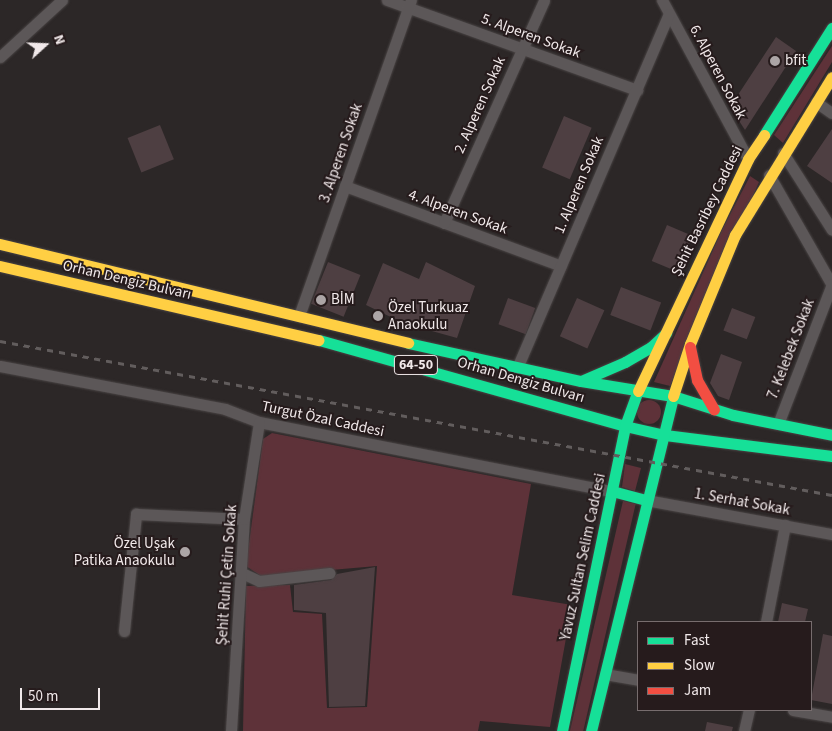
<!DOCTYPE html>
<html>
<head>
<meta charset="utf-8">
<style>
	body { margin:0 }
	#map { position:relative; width:832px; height:731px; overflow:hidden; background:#2c2727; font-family:"Source Sans 3",sans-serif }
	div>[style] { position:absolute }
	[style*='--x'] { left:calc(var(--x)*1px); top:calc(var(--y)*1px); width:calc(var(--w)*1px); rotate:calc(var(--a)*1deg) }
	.green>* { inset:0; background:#5e3239; transform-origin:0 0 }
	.round { border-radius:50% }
	.building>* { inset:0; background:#4e3f42; transform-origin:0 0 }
	.roads { filter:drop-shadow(0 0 1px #494444) drop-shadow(0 0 1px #494444) }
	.street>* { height:11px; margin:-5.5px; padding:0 5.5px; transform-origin:5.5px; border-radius:5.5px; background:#5c5758 }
	.fast>* { height:11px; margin:-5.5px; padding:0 5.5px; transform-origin:5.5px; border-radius:5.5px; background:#16e098 }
	.slow>* { height:11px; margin:-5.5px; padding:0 5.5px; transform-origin:5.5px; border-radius:5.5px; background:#ffcf43 }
	.jam>* { height:11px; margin:-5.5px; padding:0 5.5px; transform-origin:5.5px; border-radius:5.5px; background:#f24e42 }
	.rail>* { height:3px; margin-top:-1.5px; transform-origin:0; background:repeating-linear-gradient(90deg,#625d5d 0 6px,transparent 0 12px) }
	.dots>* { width:14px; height:14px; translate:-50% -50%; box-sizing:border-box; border:2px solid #261b1c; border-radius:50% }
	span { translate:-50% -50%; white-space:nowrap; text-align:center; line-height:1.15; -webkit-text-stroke:4px #261b1c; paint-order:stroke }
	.shield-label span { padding:1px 4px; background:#261b1c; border:1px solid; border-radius:4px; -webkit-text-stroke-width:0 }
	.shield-label { font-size:14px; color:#f1e9ea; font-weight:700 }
	.street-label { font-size:15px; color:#f1e9ea }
	.poi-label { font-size:15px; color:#f1e9ea }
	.left { translate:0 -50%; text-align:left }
	.right { translate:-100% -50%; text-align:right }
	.legend { position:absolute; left:637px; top:621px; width:175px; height:90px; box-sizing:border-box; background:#261b1c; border:1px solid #776d6e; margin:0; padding:6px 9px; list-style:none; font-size:15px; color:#f1e9ea }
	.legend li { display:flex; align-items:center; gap:10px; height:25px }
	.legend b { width:25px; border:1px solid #776d6e }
	.north { position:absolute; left:20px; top:20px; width:50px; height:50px; -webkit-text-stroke:4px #261b1c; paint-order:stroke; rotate:70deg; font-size:14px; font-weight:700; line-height:20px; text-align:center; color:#f1e9ea }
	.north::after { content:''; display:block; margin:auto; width:18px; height:22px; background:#f1e9ea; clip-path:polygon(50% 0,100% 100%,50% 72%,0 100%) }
	.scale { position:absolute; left:20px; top:688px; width:80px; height:22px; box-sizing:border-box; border:2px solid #f1e9ea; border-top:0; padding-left:6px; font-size:15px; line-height:18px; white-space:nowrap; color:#f1e9ea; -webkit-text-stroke:4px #261b1c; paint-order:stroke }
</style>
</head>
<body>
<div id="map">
	<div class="green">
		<div style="clip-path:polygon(832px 46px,832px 62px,783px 143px,774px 135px)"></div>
		<div style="clip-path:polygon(750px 176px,759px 182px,670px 386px,654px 382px,722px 230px)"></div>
		<div class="round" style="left:637px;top:400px;width:24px;height:24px"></div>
		<div style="clip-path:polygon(272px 433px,531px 484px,512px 595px,572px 605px,550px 727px,480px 721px,478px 731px,243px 731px,246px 586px,290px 585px,293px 612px,322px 614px,327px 708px,367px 707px,377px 566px,261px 576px,246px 566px,263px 439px)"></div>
		<div style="clip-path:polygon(625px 464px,641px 468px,635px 491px,622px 487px)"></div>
		<div style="left:623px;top:501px;width:13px;height:236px;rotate:13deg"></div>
	</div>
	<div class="building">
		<div style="clip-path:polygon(776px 37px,796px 51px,745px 130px,730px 107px)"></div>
		<div style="left:564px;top:116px;width:30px;height:56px;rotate:23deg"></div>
		<div style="left:160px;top:125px;width:37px;height:35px;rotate:68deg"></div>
		<div style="clip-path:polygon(832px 129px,832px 183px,807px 166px)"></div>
		<div style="left:667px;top:225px;width:28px;height:39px;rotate:23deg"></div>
		<div style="left:328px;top:262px;width:35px;height:45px;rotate:22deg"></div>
		<div style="clip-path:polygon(426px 262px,475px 286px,457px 338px,403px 323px,366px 305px,383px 263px,419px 279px)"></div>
		<div style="left:621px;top:287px;width:43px;height:30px;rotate:21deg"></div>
		<div style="left:508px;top:298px;width:29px;height:28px;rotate:20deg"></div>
		<div style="left:577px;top:298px;width:30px;height:42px;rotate:24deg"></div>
		<div style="left:732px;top:308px;width:25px;height:24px;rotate:21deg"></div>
		<div style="clip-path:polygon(721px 354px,742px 362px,729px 400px,718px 396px,710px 383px)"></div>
		<div style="clip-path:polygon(375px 567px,365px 706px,329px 707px,326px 613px,294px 610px,294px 585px,331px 580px,337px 574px)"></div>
		<div style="clip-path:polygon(782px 603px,808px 609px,805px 622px,778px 622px)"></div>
		<div style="clip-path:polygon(823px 634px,832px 636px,832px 704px,811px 700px)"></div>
		<div style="clip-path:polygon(707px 722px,733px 727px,732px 731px,705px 731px)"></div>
	</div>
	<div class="roads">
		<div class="street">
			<div style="--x:387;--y:0;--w:266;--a:19.8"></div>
			<div style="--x:662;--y:0;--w:181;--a:61.6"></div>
			<div style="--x:0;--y:57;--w:84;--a:-42.6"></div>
			<div style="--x:816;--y:102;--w:19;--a:35"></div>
			<div style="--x:783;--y:153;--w:91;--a:57.5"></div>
			<div style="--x:769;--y:175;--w:127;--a:60.2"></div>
			<div style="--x:345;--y:186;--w:230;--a:20.3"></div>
			<div style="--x:444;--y:223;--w:244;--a:-65.8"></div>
			<div style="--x:299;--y:316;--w:335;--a:-70.5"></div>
			<div style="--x:0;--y:366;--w:229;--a:10.8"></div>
			<div style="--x:225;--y:409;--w:36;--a:21"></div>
			<div style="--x:259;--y:422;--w:360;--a:11.1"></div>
			<div style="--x:517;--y:368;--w:385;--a:-66.8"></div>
			<div style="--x:778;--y:424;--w:150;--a:-68.9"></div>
			<div style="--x:646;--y:500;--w:189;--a:10.4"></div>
			<div style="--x:242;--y:573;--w:19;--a:25"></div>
			<div style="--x:259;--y:581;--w:71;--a:-6.4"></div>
			<div style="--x:766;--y:622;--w:99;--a:-78.9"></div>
			<div style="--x:124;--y:631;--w:118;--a:-84.1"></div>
			<div style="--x:136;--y:514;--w:108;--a:2.7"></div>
			<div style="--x:605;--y:674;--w:34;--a:10"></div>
			<div style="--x:793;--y:710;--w:40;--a:10"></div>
			<div style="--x:231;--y:731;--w:212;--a:-86.5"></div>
			<div style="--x:244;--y:519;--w:98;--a:-81.2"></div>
			<div style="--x:744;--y:731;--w:22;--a:-77"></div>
		</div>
		<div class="fast">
			<div style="--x:764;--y:135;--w:127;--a:-57.6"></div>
			<div style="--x:319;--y:340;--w:318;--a:15.7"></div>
			<div style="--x:625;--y:426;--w:41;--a:12.7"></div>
			<div style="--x:665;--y:435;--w:168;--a:7.2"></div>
			<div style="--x:408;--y:343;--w:177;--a:12.4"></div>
			<div style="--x:581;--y:381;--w:93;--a:9.3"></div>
			<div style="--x:673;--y:396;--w:63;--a:17.6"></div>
			<div style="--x:733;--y:415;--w:101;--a:11.4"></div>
			<div style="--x:581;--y:381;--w:48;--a:-23.4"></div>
			<div style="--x:625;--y:362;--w:30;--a:-30"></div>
			<div style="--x:651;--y:347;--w:21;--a:-43"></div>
			<div style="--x:612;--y:491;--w:35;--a:15"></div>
			<div style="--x:562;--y:731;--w:311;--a:-78.3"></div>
			<div style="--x:625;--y:426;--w:37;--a:-70"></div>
			<div style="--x:591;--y:731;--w:345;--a:-76.2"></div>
		</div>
		<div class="slow">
			<div style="--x:0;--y:244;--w:420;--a:13.6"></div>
			<div style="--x:0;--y:266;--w:327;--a:13.1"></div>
			<div style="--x:638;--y:391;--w:257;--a:-64.6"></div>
			<div style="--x:748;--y:159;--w:29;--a:-56"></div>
			<div style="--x:673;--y:396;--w:55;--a:-71.9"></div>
			<div style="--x:690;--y:344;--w:118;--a:-67.6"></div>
			<div style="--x:735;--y:235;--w:185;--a:-58.5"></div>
		</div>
		<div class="jam">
			<div style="--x:690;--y:347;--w:34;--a:78"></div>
			<div style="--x:697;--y:380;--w:34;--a:60"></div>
		</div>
	</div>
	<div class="rail">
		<div style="--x:0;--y:341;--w:846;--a:10.49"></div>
	</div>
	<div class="dots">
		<div style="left:775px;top:61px;background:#aca5a6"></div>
		<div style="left:321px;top:300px;background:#aca5a6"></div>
		<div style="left:378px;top:316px;background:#aca5a6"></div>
		<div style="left:185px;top:552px;background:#aca5a6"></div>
	</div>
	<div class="shield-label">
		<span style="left:416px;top:365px">64-50</span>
	</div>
	<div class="street-label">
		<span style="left:531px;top:36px;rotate:20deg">5. Alperen Sokak</span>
		<span style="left:718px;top:72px;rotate:62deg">6. Alperen Sokak</span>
		<span style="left:480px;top:105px;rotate:-66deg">2. Alperen Sokak</span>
		<span style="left:341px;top:153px;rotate:-71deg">3. Alperen Sokak</span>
		<span style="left:579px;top:185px;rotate:-67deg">1. Alperen Sokak</span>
		<span style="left:707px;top:211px;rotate:-64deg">Şehit Basribey Caddesi</span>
		<span style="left:458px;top:212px;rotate:20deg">4. Alperen Sokak</span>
		<span style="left:127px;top:280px;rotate:13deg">Orhan Dengiz Bulvarı</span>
		<span style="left:791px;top:349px;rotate:-69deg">7. Kelebek Sokak</span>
		<span style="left:521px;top:380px;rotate:16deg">Orhan Dengiz Bulvarı</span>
		<span style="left:323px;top:419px;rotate:12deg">Turgut Özal Caddesi</span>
		<span style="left:742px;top:502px;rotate:10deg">1. Serhat Sokak</span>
		<span style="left:583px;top:557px;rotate:-78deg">Yavuz Sultan Selim Caddesi</span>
		<span style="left:227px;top:575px;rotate:-86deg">Şehit Ruhi Çetin Sokak</span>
	</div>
	<div class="poi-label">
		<span class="left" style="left:785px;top:61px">bfit</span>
		<span class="left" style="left:331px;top:300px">BİM</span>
		<span class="left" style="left:388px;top:316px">Özel Turkuaz<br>Anaokulu</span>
		<span class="right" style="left:175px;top:552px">Özel Uşak<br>Patika Anaokulu</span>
	</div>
	<ul class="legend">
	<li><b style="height:6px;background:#16e098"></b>Fast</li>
	<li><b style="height:6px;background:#ffcf43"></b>Slow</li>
	<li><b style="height:6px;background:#f24e42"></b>Jam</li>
	</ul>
	<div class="north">N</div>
	<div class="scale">50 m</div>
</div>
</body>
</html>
